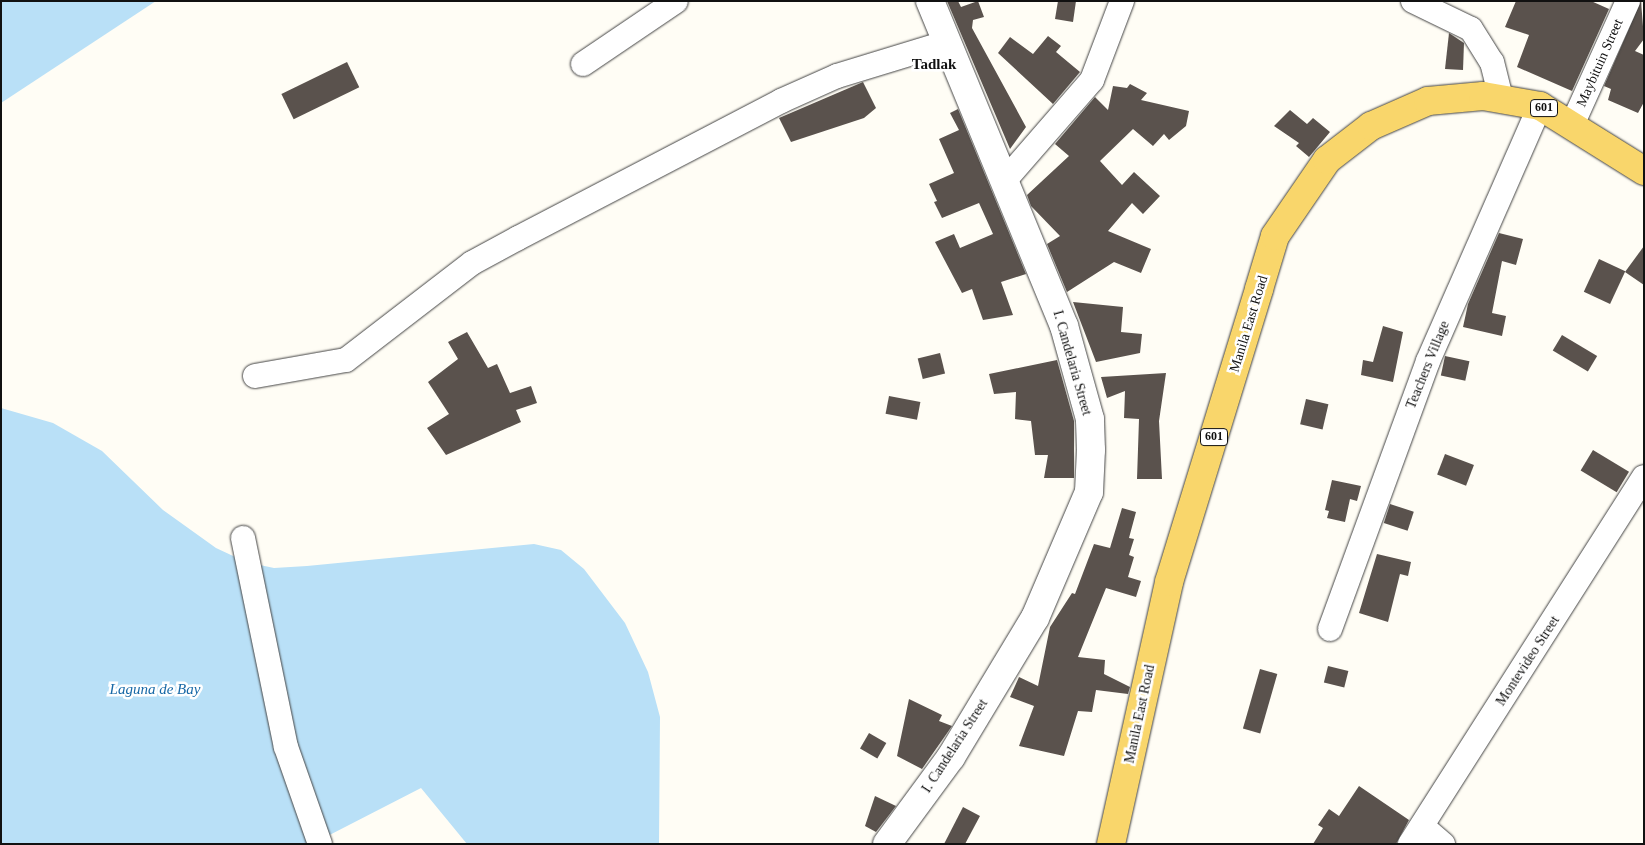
<!DOCTYPE html>
<html>
<head>
<meta charset="utf-8">
<style>
	body { margin:0 }
	#map { position:relative; width:1645px; height:845px; overflow:hidden; background:#fffdf5; font-family:Georgia,serif }
	div>[style] { position:absolute }
	[style*='--x'] { left:calc(var(--x)*1px); top:calc(var(--y)*1px); width:calc(var(--w)*1px); rotate:calc(var(--a)*1deg) }
	.water>* { inset:0; background:#b9e0f7 }
	.building>* { inset:0; background:#5a524d; transform-origin:0 0 }
	.roads { filter:drop-shadow(0 0 1px #444) drop-shadow(0 0 1px #444) }
	.minor>* { height:24px; margin:-12px; padding:0 12px; transform-origin:12px; border-radius:12px; background:#fff }
	.tertiary>* { height:28px; margin:-14px; padding:0 14px; transform-origin:14px; border-radius:14px; background:#fff }
	.primary>* { height:28px; margin:-14px; padding:0 14px; transform-origin:14px; border-radius:14px; background:#f9d66b }
	span { translate:-50% -50%; white-space:nowrap; text-align:center; line-height:1.15; -webkit-text-stroke:5px #fff; paint-order:stroke }
	.shield-label span { padding:1px 4px; background:#fff; border:1px solid; border-radius:4px; -webkit-text-stroke-width:0 }
	.shield-label { font-size:12px; color:#111; font-weight:700 }
	.street-label { font-size:14px; color:#111 }
	.neighbourhood-label { font-size:15px; color:#111; font-weight:700 }
	.water-label { font-size:15px; color:#1768a6; font-style:italic }
	.frame { position:absolute; inset:0; border:2px solid #111; pointer-events:none }
</style>
</head>
<body>
<div id="map">
	<div class="water">
		<div style="clip-path:polygon(1px 1px,156px 1px,1px 103px)"></div>
		<div style="clip-path:polygon(1px 408px,53px 423px,102px 451px,163px 510px,216px 548px,246px 562px,274px 568px,307px 566px,534px 544px,561px 550px,584px 569px,625px 623px,648px 672px,660px 717px,659px 844px,467px 844px,421px 788px,312px 844px,1px 844px)"></div>
	</div>
	<div class="building">
		<div style="clip-path:polygon(947px 1px,958px 1px,961px 7px,978px 1px,984px 17px,973px 20px,972px 28px,1026px 127px,1010px 149px)"></div>
		<div style="clip-path:polygon(1058px 1px,1076px 1px,1073px 22px,1055px 19px)"></div>
		<div style="clip-path:polygon(1516px 1px,1591px 1px,1609px 9px,1572px 91px,1517px 67px,1529px 35px,1505px 27px)"></div>
		<div style="clip-path:polygon(1641px 1px,1644px 39px,1635px 51px,1644px 55px,1644px 102px,1638px 113px,1608px 100px,1611px 89px,1604px 86px)"></div>
		<div style="clip-path:polygon(1449px 33px,1464px 43px,1463px 70px,1445px 69px)"></div>
		<div style="clip-path:polygon(1048px 36px,1061px 46px,1056px 52px,1080px 72px,1053px 104px,998px 53px,1010px 37px,1033px 54px)"></div>
		<div style="left:347px;top:62px;width:28px;height:73px;rotate:64deg"></div>
		<div style="clip-path:polygon(863px 82px,876px 108px,864px 118px,791px 142px,779px 118px)"></div>
		<div style="clip-path:polygon(1130px 84px,1147px 93px,1141px 100px,1189px 111px,1186px 126px,1169px 140px,1164px 134px,1153px 146px,1133px 129px,1100px 161px,1122px 185px,1134px 172px,1160px 196px,1143px 214px,1132px 203px,1108px 231px,1151px 249px,1141px 273px,1114px 262px,1067px 292px,1047px 244px,1060px 236px,1031px 206px,1027px 195px,1069px 156px,1055px 144px,1095px 97px,1108px 110px,1113px 86px,1127px 88px)"></div>
		<div style="clip-path:polygon(958px 109px,1026px 274px,1001px 282px,1013px 315px,983px 320px,972px 289px,962px 293px,935px 242px,954px 234px,960px 248px,993px 234px,979px 203px,942px 218px,934px 202px,937px 201px,929px 184px,954px 173px,939px 139px,959px 130px,950px 113px)"></div>
		<div style="clip-path:polygon(1290px 110px,1307px 124px,1313px 118px,1330px 132px,1309px 157px,1296px 146px,1299px 143px,1274px 126px)"></div>
		<div style="clip-path:polygon(1499px 233px,1523px 239px,1516px 265px,1502px 261px,1492px 313px,1506px 316px,1502px 336px,1463px 327px,1468px 304px)"></div>
		<div style="clip-path:polygon(1644px 246px,1644px 285px,1625px 272px)"></div>
		<div style="left:1599px;top:259px;width:29px;height:36px;rotate:25deg"></div>
		<div style="clip-path:polygon(1073px 302px,1123px 307px,1121px 332px,1142px 334px,1140px 353px,1096px 362px)"></div>
		<div style="clip-path:polygon(1383px 326px,1403px 332px,1393px 382px,1361px 375px,1363px 360px,1373px 362px)"></div>
		<div style="clip-path:polygon(467px 332px,488px 368px,497px 364px,510px 393px,531px 386px,537px 403px,516px 410px,521px 422px,446px 455px,427px 428px,449px 414px,428px 382px,458px 359px,448px 342px)"></div>
		<div style="left:1562px;top:335px;width:41px;height:18px;rotate:31deg"></div>
		<div style="left:940px;top:353px;width:21px;height:23px;rotate:76deg"></div>
		<div style="left:1445px;top:356px;width:25px;height:20px;rotate:12deg"></div>
		<div style="clip-path:polygon(1057px 360px,1074px 421px,1074px 478px,1044px 478px,1048px 455px,1035px 455px,1031px 421px,1015px 419px,1016px 392px,994px 394px,989px 374px)"></div>
		<div style="clip-path:polygon(1166px 373px,1159px 421px,1162px 479px,1137px 479px,1139px 419px,1124px 418px,1125px 391px,1107px 398px,1101px 377px)"></div>
		<div style="left:889px;top:396px;width:32px;height:18px;rotate:11deg"></div>
		<div style="left:1306px;top:399px;width:23px;height:26px;rotate:13deg"></div>
		<div style="left:1593px;top:450px;width:42px;height:24px;rotate:31deg"></div>
		<div style="left:1445px;top:454px;width:31px;height:22px;rotate:21deg"></div>
		<div style="clip-path:polygon(1332px 480px,1361px 486px,1357px 501px,1350px 499px,1345px 522px,1327px 518px,1329px 511px,1325px 510px)"></div>
		<div style="left:1390px;top:504px;width:25px;height:20px;rotate:18deg"></div>
		<div style="clip-path:polygon(1122px 508px,1136px 512px,1129px 538px,1134px 539px,1129px 555px,1134px 557px,1128px 577px,1141px 581px,1136px 597px,1106px 588px,1078px 657px,1105px 660px,1104px 674px,1130px 687px,1128px 694px,1096px 690px,1092px 712px,1078px 711px,1064px 756px,1019px 746px,1034px 706px,1010px 697px,1019px 677px,1038px 686px,1050px 627px,1072px 593px,1075px 594px,1094px 544px,1110px 548px)"></div>
		<div style="clip-path:polygon(1377px 554px,1411px 562px,1408px 576px,1400px 574px,1388px 622px,1359px 613px)"></div>
		<div style="left:1328px;top:666px;width:21px;height:17px;rotate:14deg"></div>
		<div style="left:1260px;top:669px;width:18px;height:62px;rotate:16deg"></div>
		<div style="clip-path:polygon(909px 699px,942px 715px,939px 721px,952px 726px,922px 769px,897px 756px)"></div>
		<div style="left:869px;top:733px;width:20px;height:18px;rotate:30deg"></div>
		<div style="clip-path:polygon(1359px 786px,1409px 820px,1396px 844px,1313px 844px,1323px 828px,1318px 825px,1329px 809px,1339px 816px)"></div>
		<div style="clip-path:polygon(875px 796px,896px 806px,876px 832px,865px 826px)"></div>
		<div style="clip-path:polygon(963px 807px,980px 816px,965px 844px,944px 844px)"></div>
	</div>
	<div class="roads">
		<div class="minor">
			<div style="--x:1413;--y:1;--w:64;--a:25.8"></div>
			<div style="--x:1471;--y:29;--w:39;--a:58"></div>
			<div style="--x:1492;--y:62;--w:38;--a:76"></div>
			<div style="--x:583;--y:64;--w:112;--a:-34.1"></div>
			<div style="--x:1572;--y:125;--w:136;--a:-65.7"></div>
			<div style="--x:1006;--y:179;--w:131;--a:-49"></div>
			<div style="--x:1092;--y:80;--w:85;--a:-69.2"></div>
			<div style="--x:255;--y:376;--w:92;--a:-10"></div>
			<div style="--x:346;--y:360;--w:159;--a:-37.6"></div>
			<div style="--x:472;--y:263;--w:52;--a:-28.5"></div>
			<div style="--x:518;--y:238;--w:297;--a:-27.5"></div>
			<div style="--x:781;--y:101;--w:61;--a:-24.1"></div>
			<div style="--x:837;--y:76;--w:113;--a:-17"></div>
			<div style="--x:243;--y:538;--w:213;--a:78.4"></div>
			<div style="--x:286;--y:747;--w:103;--a:70.7"></div>
			<div style="--x:1330;--y:629;--w:285;--a:-69.9"></div>
			<div style="--x:1428;--y:361;--w:279;--a:-66.3"></div>
			<div style="--x:1422;--y:826;--w:28;--a:41"></div>
			<div style="--x:1410;--y:844;--w:435;--a:-57.5"></div>
		</div>
		<div class="tertiary">
			<div style="--x:887;--y:844;--w:108;--a:-53.7"></div>
			<div style="--x:951;--y:757;--w:162;--a:-58.9"></div>
			<div style="--x:1035;--y:618;--w:137;--a:-66.8"></div>
			<div style="--x:1089;--y:492;--w:42;--a:-87.3"></div>
			<div style="--x:1091;--y:450;--w:31;--a:-92"></div>
			<div style="--x:1090;--y:419;--w:97;--a:-105.6"></div>
			<div style="--x:1064;--y:326;--w:352;--a:-112.4"></div>
		</div>
		<div class="primary">
			<div style="--x:1111;--y:844;--w:268;--a:-77.5"></div>
			<div style="--x:1169;--y:582;--w:307;--a:-72.9"></div>
			<div style="--x:1259;--y:289;--w:55;--a:-73.2"></div>
			<div style="--x:1275;--y:236;--w:92;--a:-55.6"></div>
			<div style="--x:1327;--y:160;--w:56;--a:-37.7"></div>
			<div style="--x:1371;--y:126;--w:62;--a:-23.7"></div>
			<div style="--x:1428;--y:101;--w:55;--a:-5.2"></div>
			<div style="--x:1483;--y:96;--w:58;--a:10"></div>
			<div style="--x:1540;--y:106;--w:123;--a:32"></div>
		</div>
	</div>
	<div class="shield-label">
		<span style="left:1544px;top:108px">601</span>
		<span style="left:1214px;top:437px">601</span>
	</div>
	<div class="street-label">
		<span style="left:1600px;top:63px;rotate:-66deg">Maybituin Street</span>
		<span style="left:1249px;top:324px;rotate:-73deg">Manila East Road</span>
		<span style="left:1072px;top:363px;rotate:74deg">I. Candelaria Street</span>
		<span style="left:1428px;top:365px;rotate:-68deg">Teachers Village</span>
		<span style="left:1528px;top:661px;rotate:-57deg">Montevideo Street</span>
		<span style="left:1140px;top:714px;rotate:-78deg">Manila East Road</span>
		<span style="left:955px;top:746px;rotate:-57deg">I. Candelaria Street</span>
	</div>
	<div class="neighbourhood-label">
		<span style="left:934px;top:65px">Tadlak</span>
	</div>
	<div class="water-label">
		<span style="left:155px;top:690px">Laguna de Bay</span>
	</div>
	<div class="frame"></div>
</div>
</body>
</html>
